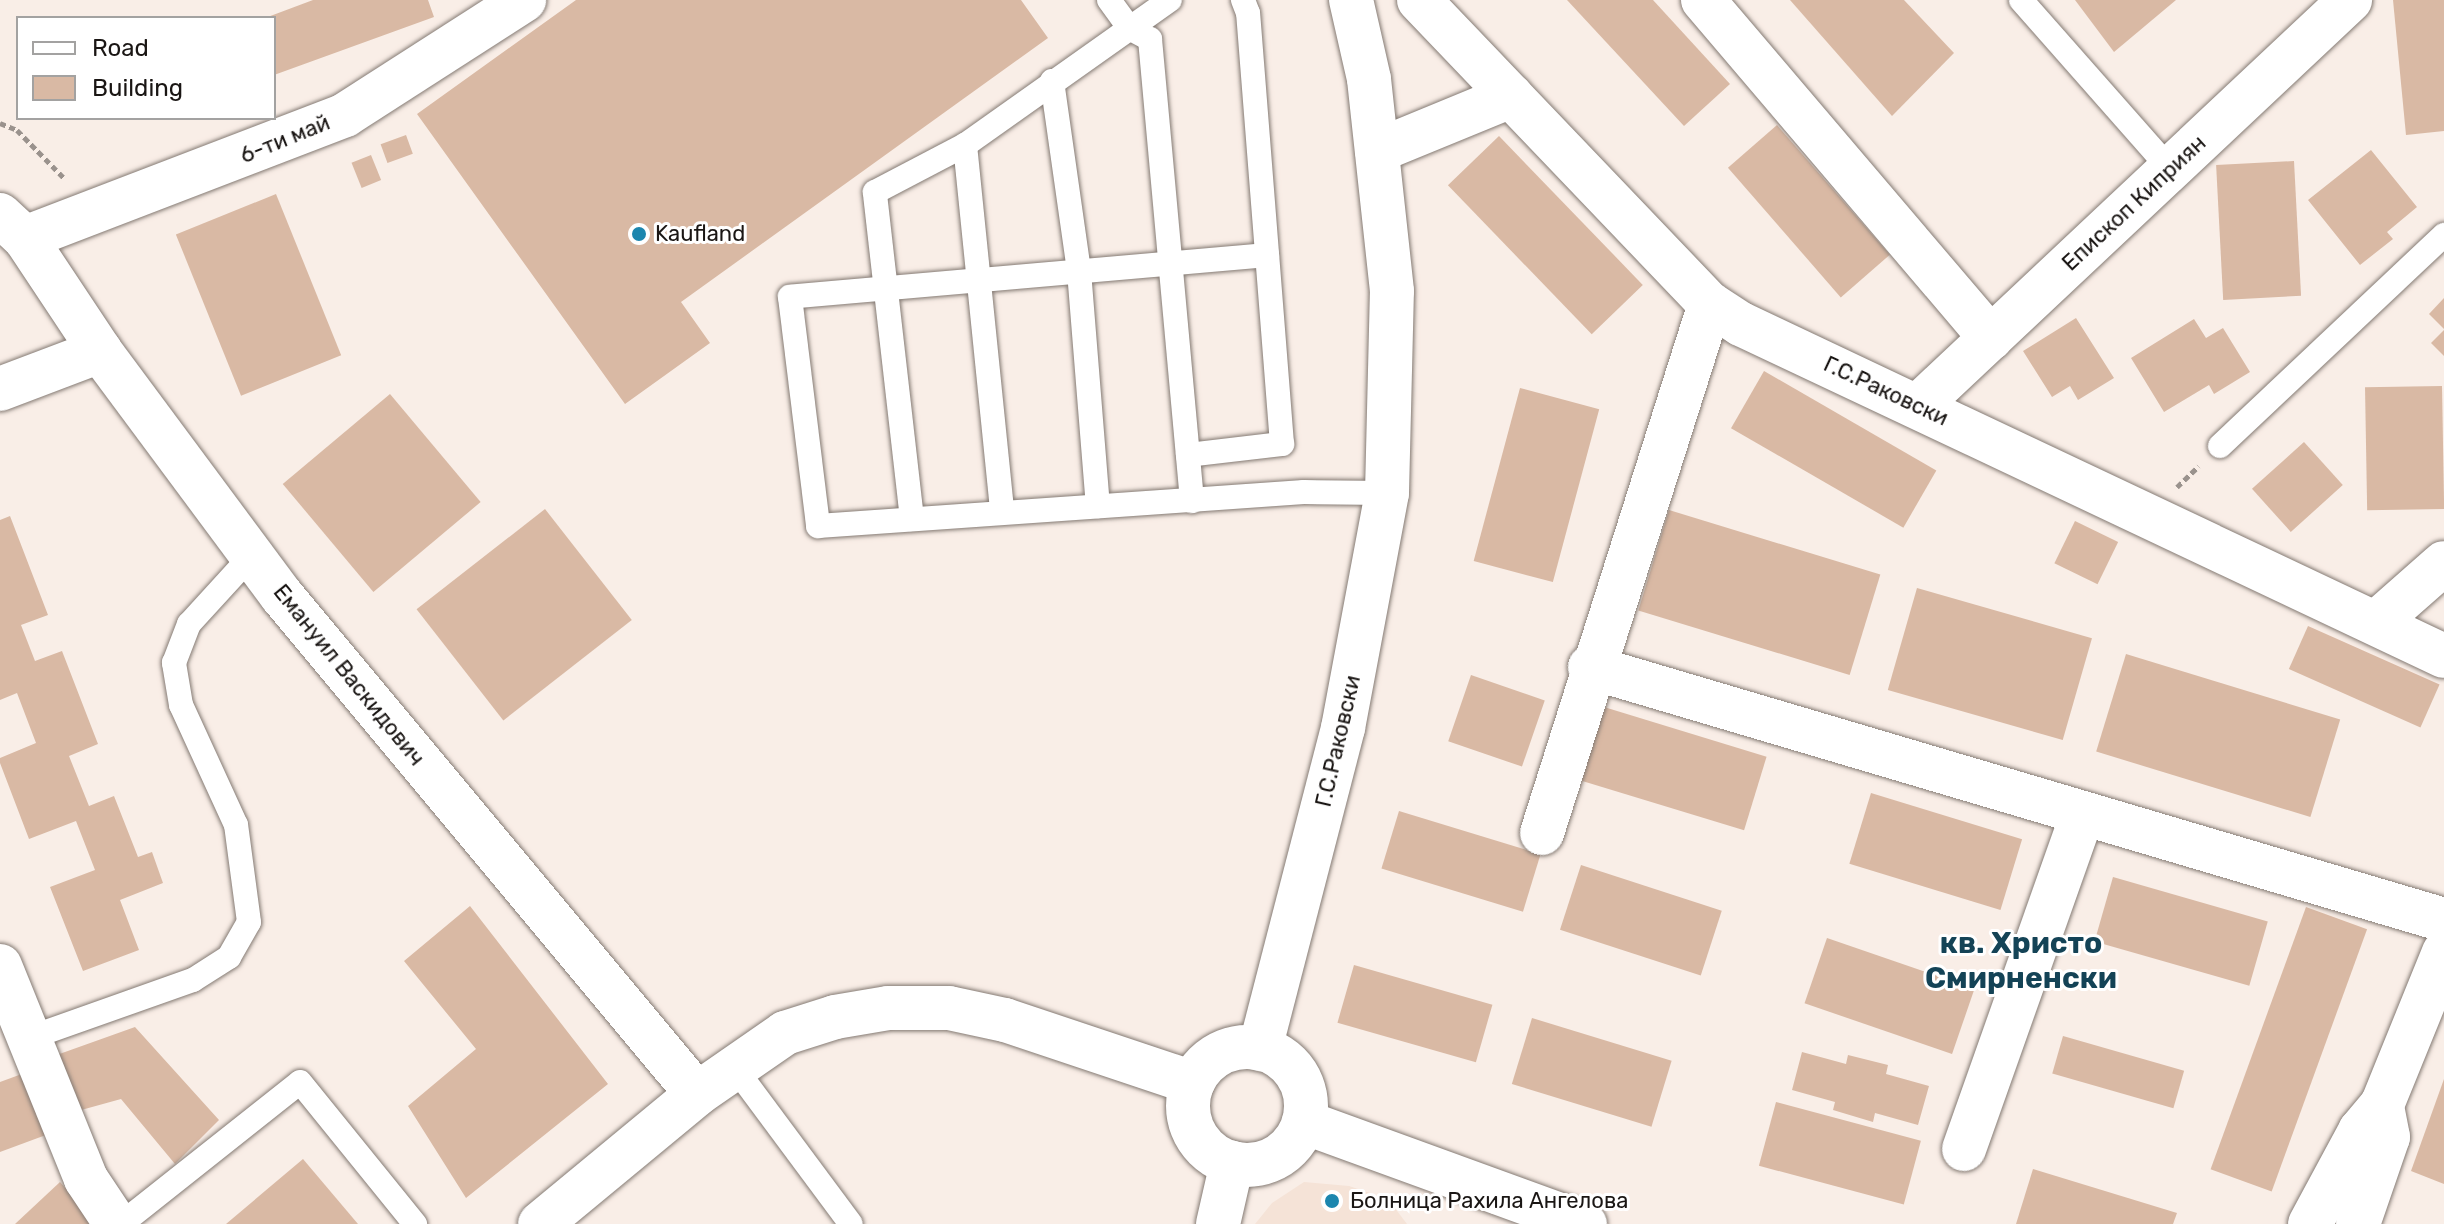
<!DOCTYPE html>
<html>
<head>
<meta charset="utf-8">
<style>
	body { margin:0 }
	#map { position:relative; width:2444px; height:1224px; overflow:hidden; background:#f9eee7; font-family:Rubik,sans-serif }
	div>[style] { position:absolute }
	[style*='--x'] { left:calc(var(--x)*1px); top:calc(var(--y)*1px); width:calc(var(--w)*1px); rotate:calc(var(--a)*1deg) }
	.built>* { inset:0; background:#f5e3d7 }
	.building>* { inset:0; background:#d9b9a4; transform-origin:0 0 }
	.path>* { height:5px; margin-top:-2.5px; transform-origin:0; background:repeating-linear-gradient(90deg,#9a928d 0 6px,transparent 0 10px) }
	.roads { filter:drop-shadow(0 0 2px #847a73) drop-shadow(0 0 2px #847a73) }
	.lane>* { height:24px; margin:-12px; padding:0 12px; transform-origin:12px; border-radius:12px; background:#fff }
	.street>* { height:44px; margin:-22px; padding:0 22px; transform-origin:22px; border-radius:22px; background:#fff }
	.secondary>* { height:44px; margin:-22px; padding:0 22px; transform-origin:22px; border-radius:22px; background:#fff }
	.secondary>.ring { margin:-22px; padding:0; box-sizing:content-box; background:none; border:44px solid #fff; border-radius:50% }
	.dots>* { width:22px; height:22px; translate:-50% -50%; box-sizing:border-box; border:4px solid #fff; border-radius:50% }
	span { translate:-50% -50%; white-space:nowrap; text-align:center; line-height:1.15; -webkit-text-stroke:6px #fff; paint-order:stroke }
	.street-label { font-size:22px; color:#1a1614 }
	.poi-label { font-size:22px; color:#1a1614 }
	.left { translate:0 -50%; text-align:left }
	.district-label { font-size:30px; color:#144356; font-weight:700 }
	.legend { position:absolute; left:16px; top:16px; width:260px; height:104px; box-sizing:border-box; background:#fff; border:2px solid #a3a2a1; margin:0; padding:10px 14px; list-style:none; font-size:24px; color:#1a1614 }
	.legend li { display:flex; align-items:center; gap:16px; height:40px }
	.legend b { width:40px; border:2px solid #a3a2a1 }
</style>
</head>
<body>
<div id="map">
	<div class="built">
		<div style="clip-path:polygon(1304px 1182px,1349px 1186px,1388px 1199px,1407px 1224px,1255px 1224px,1272px 1203px)"></div>
	</div>
	<div class="building">
		<div style="clip-path:polygon(313px 0,428px 0,434px 17px,274px 75px,274px 18px,265px 18px)"></div>
		<div style="clip-path:polygon(576px 0,1021px 0,1048px 38px,681px 302px,710px 343px,625px 404px,417px 114px)"></div>
		<div style="clip-path:polygon(1567px 0,1653px 0,1730px 84px,1684px 126px)"></div>
		<div style="clip-path:polygon(1790px 0,1904px 0,1954px 53px,1892px 116px)"></div>
		<div style="clip-path:polygon(2075px 0,2176px 0,2114px 52px)"></div>
		<div style="clip-path:polygon(2393px 0,2444px 0,2444px 131px,2406px 135px)"></div>
		<div style="left:1777px;top:125px;width:172px;height:65px;rotate:49deg"></div>
		<div style="left:406px;top:135px;width:20px;height:27px;rotate:70deg"></div>
		<div style="left:1499px;top:136px;width:207px;height:71px;rotate:46deg"></div>
		<div style="clip-path:polygon(2371px 150px,2417px 207px,2387px 232px,2393px 239px,2360px 265px,2308px 200px)"></div>
		<div style="left:371px;top:155px;width:27px;height:21px;rotate:68deg"></div>
		<div style="left:2294px;top:161px;width:135px;height:78px;rotate:87deg"></div>
		<div style="left:276px;top:194px;width:174px;height:108px;rotate:68deg"></div>
		<div style="clip-path:polygon(2444px 298px,2444px 329px,2429px 314px)"></div>
		<div style="clip-path:polygon(2076px 318px,2114px 378px,2078px 400px,2070px 386px,2052px 397px,2023px 351px)"></div>
		<div style="clip-path:polygon(2194px 319px,2206px 338px,2223px 328px,2250px 372px,2214px 394px,2209px 385px,2164px 412px,2131px 358px)"></div>
		<div style="clip-path:polygon(2444px 330px,2444px 356px,2431px 343px)"></div>
		<div style="left:1764px;top:371px;width:199px;height:66px;rotate:30deg"></div>
		<div style="left:2442px;top:386px;width:123px;height:77px;rotate:89deg"></div>
		<div style="left:1520px;top:388px;width:82px;height:179px;rotate:15deg"></div>
		<div style="left:390px;top:394px;width:141px;height:140px;rotate:50deg"></div>
		<div style="left:2304px;top:442px;width:58px;height:70px;rotate:48deg"></div>
		<div style="left:545px;top:509px;width:141px;height:163px;rotate:52deg"></div>
		<div style="left:1669px;top:510px;width:221px;height:105px;rotate:17deg"></div>
		<div style="clip-path:polygon(10px 516px,48px 615px,21px 625px,35px 661px,62px 651px,98px 744px,69px 756px,89px 806px,114px 796px,138px 857px,152px 852px,163px 883px,120px 900px,139px 950px,83px 971px,50px 887px,95px 870px,76px 821px,29px 839px,0 763px,0 758px,36px 743px,17px 693px,0 700px,0 520px)"></div>
		<div style="left:2075px;top:521px;width:48px;height:47px;rotate:26deg"></div>
		<div style="left:1917px;top:588px;width:182px;height:106px;rotate:16deg"></div>
		<div style="left:2308px;top:626px;width:144px;height:47px;rotate:24deg"></div>
		<div style="left:2126px;top:654px;width:224px;height:102px;rotate:17deg"></div>
		<div style="left:1471px;top:675px;width:78px;height:70px;rotate:19deg"></div>
		<div style="left:1604px;top:707px;width:170px;height:77px;rotate:17deg"></div>
		<div style="left:1871px;top:793px;width:158px;height:74px;rotate:17deg"></div>
		<div style="left:1399px;top:811px;width:148px;height:60px;rotate:17deg"></div>
		<div style="left:1581px;top:865px;width:148px;height:68px;rotate:18deg"></div>
		<div style="left:2113px;top:877px;width:161px;height:67px;rotate:16deg"></div>
		<div style="clip-path:polygon(470px 906px,608px 1084px,466px 1198px,408px 1106px,476px 1049px,404px 961px)"></div>
		<div style="left:2306px;top:907px;width:65px;height:279px;rotate:20deg"></div>
		<div style="left:1827px;top:938px;width:156px;height:69px;rotate:19deg"></div>
		<div style="left:1354px;top:965px;width:144px;height:60px;rotate:16deg"></div>
		<div style="left:1532px;top:1018px;width:146px;height:69px;rotate:17deg"></div>
		<div style="clip-path:polygon(135px 1027px,219px 1120px,175px 1164px,121px 1099px,74px 1112px,51px 1057px)"></div>
		<div style="left:2063px;top:1036px;width:126px;height:39px;rotate:16deg"></div>
		<div style="clip-path:polygon(1802px 1052px,1846px 1064px,1848px 1055px,1888px 1065px,1886px 1074px,1929px 1086px,1918px 1125px,1875px 1113px,1873px 1122px,1833px 1110px,1835px 1102px,1792px 1090px)"></div>
		<div style="clip-path:polygon(30px 1071px,54px 1132px,0 1152px,0 1082px)"></div>
		<div style="clip-path:polygon(2444px 1079px,2444px 1184px,2411px 1171px)"></div>
		<div style="left:1776px;top:1102px;width:150px;height:66px;rotate:15deg"></div>
		<div style="clip-path:polygon(303px 1159px,358px 1224px,226px 1224px)"></div>
		<div style="clip-path:polygon(2033px 1169px,2177px 1213px,2173px 1224px,2016px 1224px)"></div>
		<div style="clip-path:polygon(60px 1182px,97px 1224px,15px 1224px)"></div>
	</div>
	<div class="path">
		<div style="--x:0;--y:123;--w:18;--a:22"></div>
		<div style="--x:17;--y:130;--w:69;--a:45.6"></div>
		<div style="--x:2177;--y:487;--w:30;--a:-44"></div>
	</div>
	<div class="roads">
		<div class="lane">
			<div style="--x:1109;--y:0;--w:34;--a:54"></div>
			<div style="--x:1129;--y:28;--w:24;--a:28"></div>
			<div style="--x:1150;--y:39;--w:464;--a:84.8"></div>
			<div style="--x:2021;--y:0;--w:225;--a:48.6"></div>
			<div style="--x:1052;--y:81;--w:192;--a:81.9"></div>
			<div style="--x:1079;--y:271;--w:236;--a:85.4"></div>
			<div style="--x:965;--y:145;--w:369;--a:84.2"></div>
			<div style="--x:1267;--y:255;--w:479;--a:175"></div>
			<div style="--x:790;--y:297;--w:231;--a:83"></div>
			<div style="--x:818;--y:526;--w:487;--a:-4"></div>
			<div style="--x:1304;--y:492;--w:83;--a:0.7"></div>
			<div style="--x:2220;--y:446;--w:308;--a:-43.3"></div>
			<div style="--x:1188;--y:455;--w:95;--a:-6.7"></div>
			<div style="--x:1282;--y:444;--w:432;--a:-94.5"></div>
			<div style="--x:1248;--y:13;--w:14;--a:-111"></div>
			<div style="--x:912;--y:519;--w:329;--a:-96.5"></div>
			<div style="--x:875;--y:192;--w:102;--a:-27.6"></div>
			<div style="--x:965;--y:145;--w:251;--a:-35.3"></div>
			<div style="--x:29;--y:1038;--w:174;--a:-19.5"></div>
			<div style="--x:193;--y:980;--w:43;--a:-32.6"></div>
			<div style="--x:229;--y:957;--w:40;--a:-60.3"></div>
			<div style="--x:249;--y:922;--w:98;--a:-97.6"></div>
			<div style="--x:236;--y:825;--w:132;--a:-114.6"></div>
			<div style="--x:181;--y:705;--w:43;--a:-99.5"></div>
			<div style="--x:174;--y:663;--w:42;--a:-69"></div>
			<div style="--x:189;--y:624;--w:93;--a:-47.6"></div>
			<div style="--x:735;--y:1068;--w:194;--a:53.4"></div>
			<div style="--x:121;--y:1224;--w:228;--a:-38.4"></div>
			<div style="--x:300;--y:1082;--w:183;--a:51"></div>
		</div>
		<div class="street">
			<div style="--x:1419;--y:0;--w:421;--a:46.3"></div>
			<div style="--x:1710;--y:304;--w:37;--a:33"></div>
			<div style="--x:1741;--y:324;--w:777;--a:25.28"></div>
			<div style="--x:1703;--y:0;--w:444;--a:49.6"></div>
			<div style="--x:1377;--y:151;--w:145;--a:-22.3"></div>
			<div style="--x:0;--y:389;--w:107;--a:-20.8"></div>
			<div style="--x:1918;--y:406;--w:593;--a:-43.22"></div>
			<div style="--x:2377;--y:622;--w:89;--a:-41.4"></div>
			<div style="--x:1590;--y:667;--w:891;--a:16.5"></div>
			<div style="--x:1542;--y:833;--w:555;--a:-72.38"></div>
			<div style="--x:0;--y:966;--w:230;--a:68"></div>
			<div style="--x:86;--y:1179;--w:54;--a:56.3"></div>
			<div style="--x:1304;--y:1122;--w:299;--a:20"></div>
			<div style="--x:1964;--y:1149;--w:356;--a:-70.5"></div>
			<div style="--x:2310;--y:1224;--w:106;--a:-61.7"></div>
			<div style="--x:2360;--y:1131;--w:34;--a:-50"></div>
			<div style="--x:2382;--y:1105;--w:165;--a:-67.9"></div>
			<div style="--x:2358;--y:1224;--w:92;--a:-71"></div>
			<div style="--x:2388;--y:1137;--w:33;--a:-101"></div>
		</div>
		<div class="secondary">
			<div style="--x:0;--y:215;--w:34;--a:43"></div>
			<div style="--x:25;--y:238;--w:136;--a:56.4"></div>
			<div style="--x:100;--y:351;--w:305;--a:53.4"></div>
			<div style="--x:282;--y:596;--w:648;--a:50.19"></div>
			<div style="--x:25;--y:238;--w:343;--a:-21"></div>
			<div style="--x:345;--y:115;--w:213;--a:-32.7"></div>
			<div class="ring" style="left:1188px;top:1047px;width:74px;height:74px"></div>
			<div style="--x:1260;--y:1049;--w:332;--a:-75.5"></div>
			<div style="--x:1343;--y:728;--w:239;--a:-79.4"></div>
			<div style="--x:1387;--y:493;--w:202;--a:-88.6"></div>
			<div style="--x:1392;--y:291;--w:213;--a:-96.2"></div>
			<div style="--x:1369;--y:79;--w:81;--a:-102.8"></div>
			<div style="--x:540;--y:1224;--w:204;--a:-39.6"></div>
			<div style="--x:697;--y:1094;--w:107;--a:-34.7"></div>
			<div style="--x:785;--y:1033;--w:52;--a:-17.7"></div>
			<div style="--x:835;--y:1017;--w:54;--a:-9.6"></div>
			<div style="--x:888;--y:1008;--w:61;--a:0"></div>
			<div style="--x:949;--y:1008;--w:57;--a:12.1"></div>
			<div style="--x:1005;--y:1020;--w:198;--a:18.5"></div>
			<div style="--x:1218;--y:1224;--w:63;--a:-77.1"></div>
		</div>
	</div>
	<div class="dots">
		<div style="left:639px;top:234px;background:#1c86ae"></div>
		<div style="left:1332px;top:1201px;background:#1c86ae"></div>
	</div>
	<div class="street-label">
		<span style="left:285px;top:139px;rotate:-22deg">6-ти май</span>
		<span style="left:2134px;top:203px;rotate:-43deg">Епископ Киприян</span>
		<span style="left:1886px;top:391px;rotate:25deg">Г.С.Раковски</span>
		<span style="left:349px;top:675px;rotate:51deg">Емануил Васкидович</span>
		<span style="left:1338px;top:741px;rotate:-77deg">Г.С.Раковски</span>
	</div>
	<div class="poi-label">
		<span class="left" style="left:655px;top:234px">Kaufland</span>
		<span class="left" style="left:1350px;top:1201px">Болница Рахила Ангелова</span>
	</div>
	<div class="district-label">
		<span style="left:2021px;top:960px">кв. Христо<br>Смирненски</span>
	</div>
	<ul class="legend">
	<li><b style="height:10px;background:#fff"></b>Road</li>
	<li><b style="height:22px;background:#d9b9a4"></b>Building</li>
	</ul>
</div>
</body>
</html>
